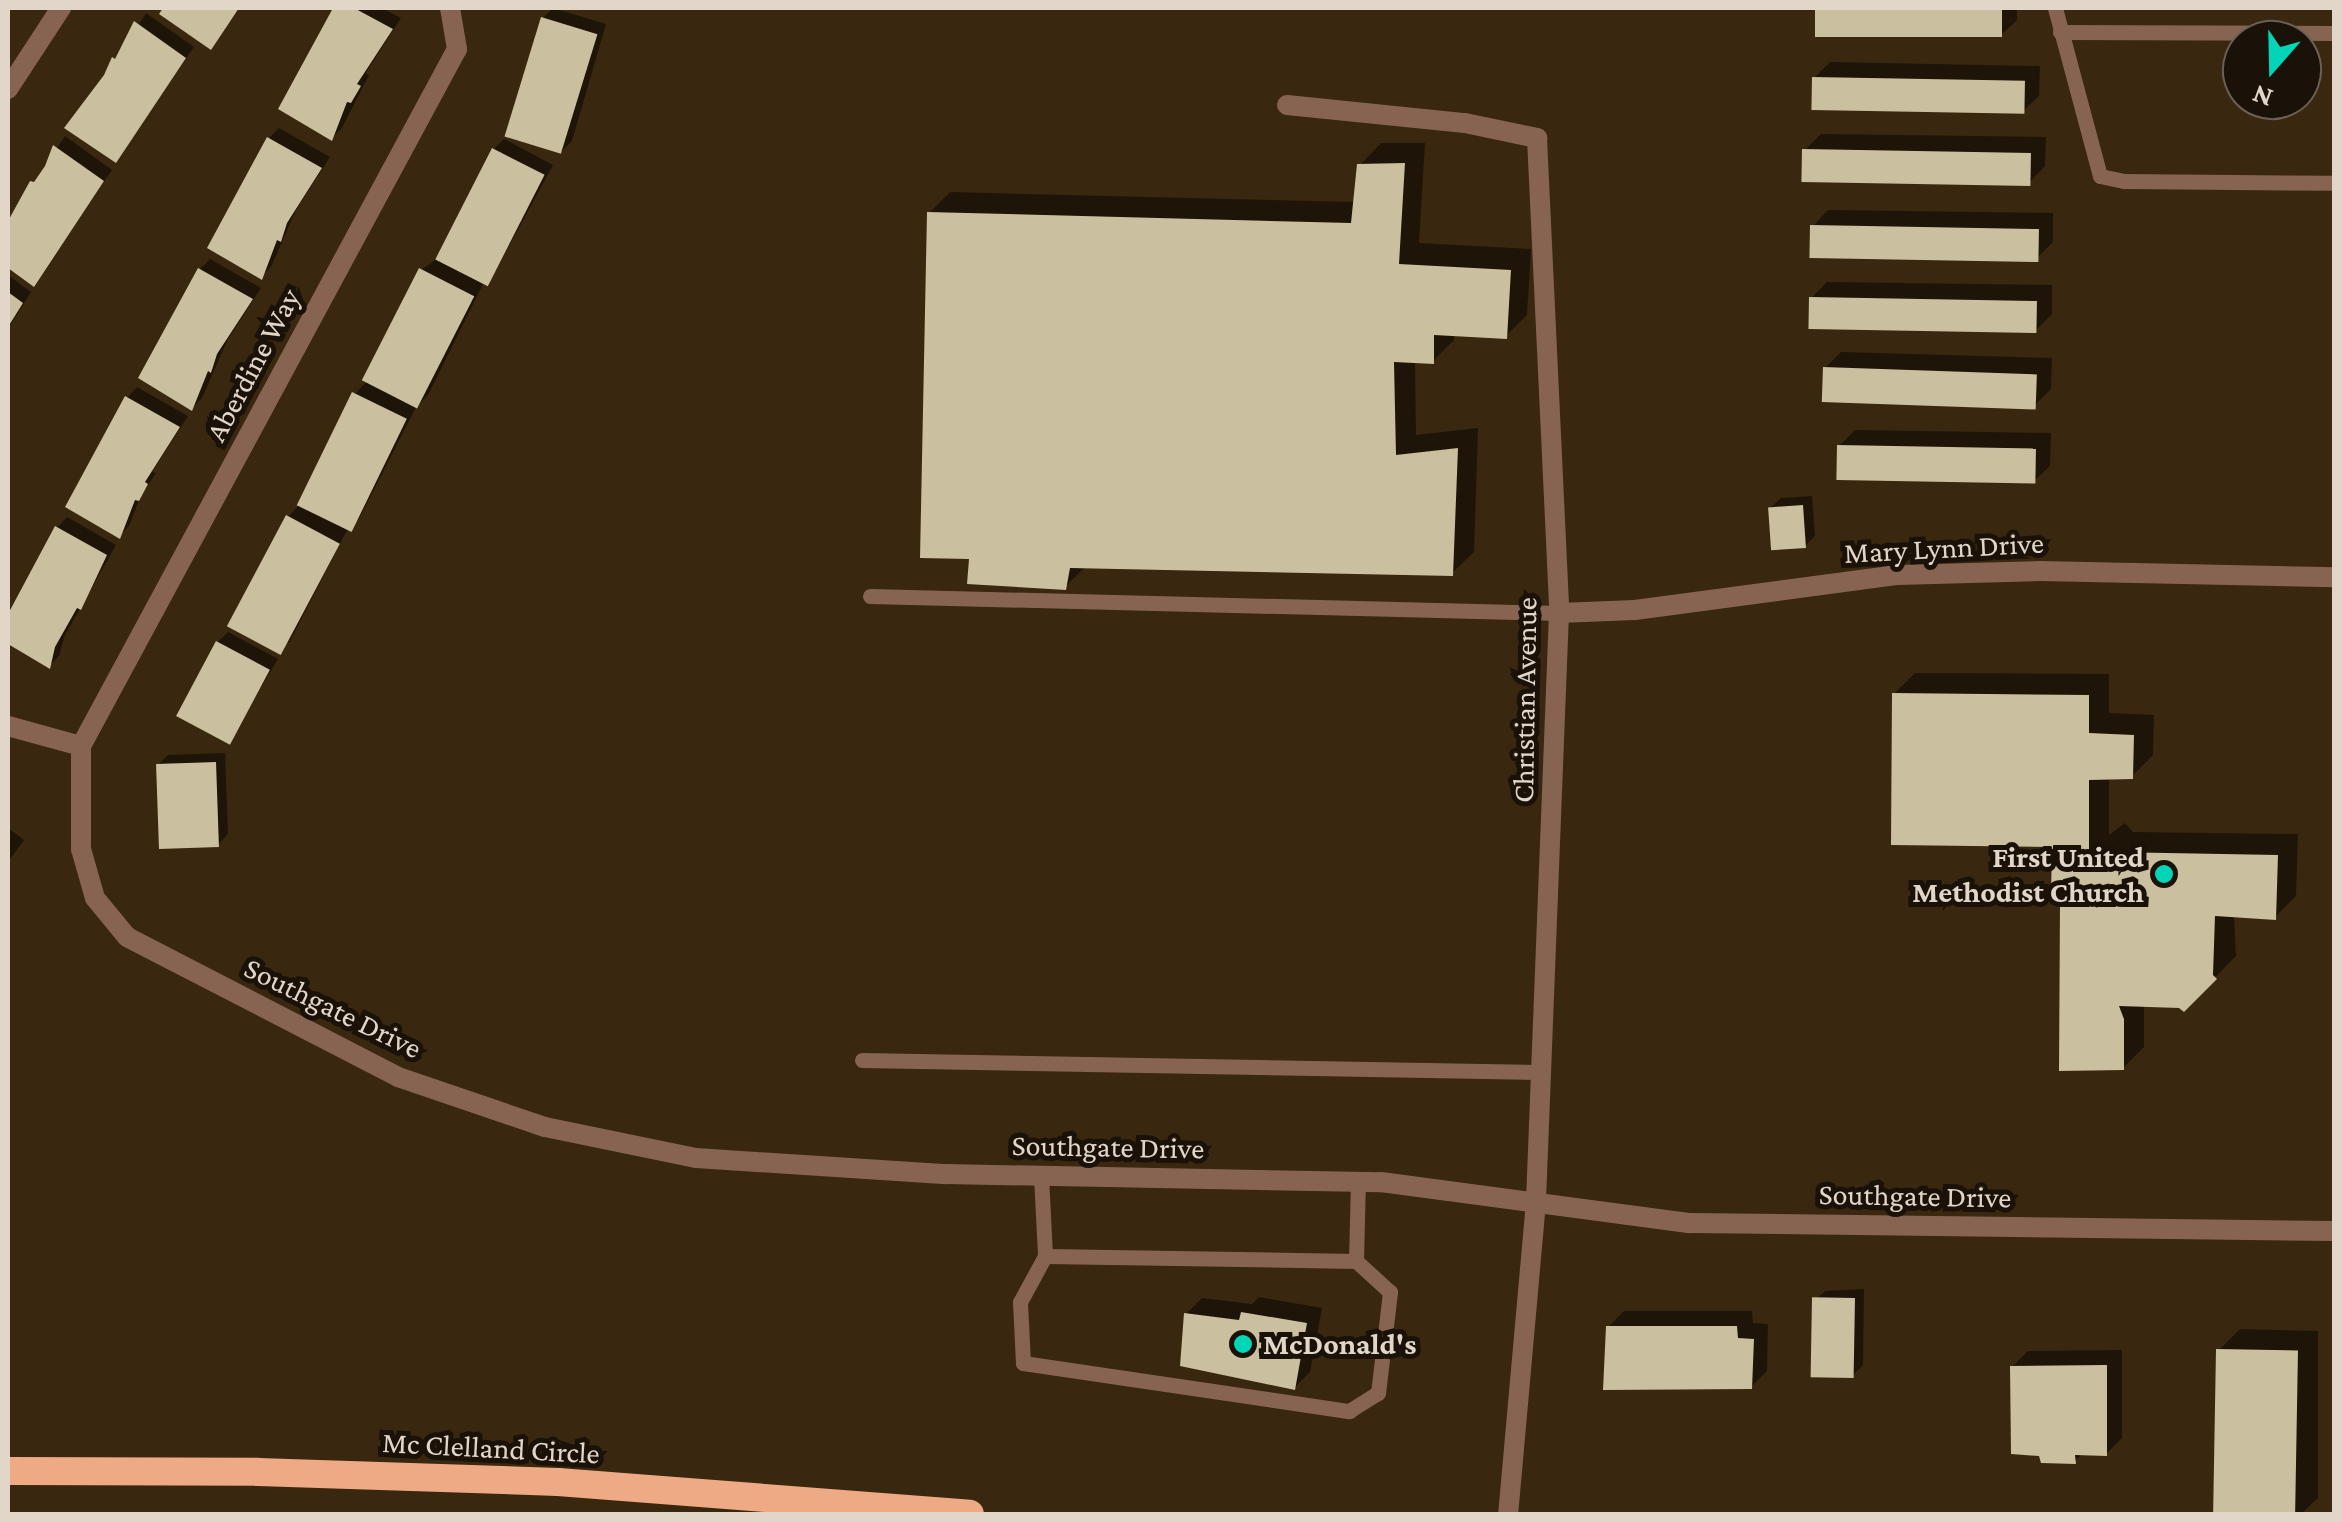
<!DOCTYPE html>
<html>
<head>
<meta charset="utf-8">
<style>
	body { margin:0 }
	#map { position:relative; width:2342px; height:1522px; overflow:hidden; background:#39270f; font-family:"Crimson Pro",serif }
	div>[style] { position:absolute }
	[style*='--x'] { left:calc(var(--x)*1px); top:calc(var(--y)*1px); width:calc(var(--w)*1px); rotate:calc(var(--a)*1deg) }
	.shadow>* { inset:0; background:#0007 }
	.building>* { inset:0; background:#cabf9e; transform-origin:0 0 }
	.service>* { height:15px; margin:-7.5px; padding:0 7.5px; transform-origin:7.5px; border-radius:7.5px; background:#866451 }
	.minor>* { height:20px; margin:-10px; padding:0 10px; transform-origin:10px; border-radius:10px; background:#866451 }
	.trunk>* { height:28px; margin:-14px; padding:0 14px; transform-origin:14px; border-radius:14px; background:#eeaa84 }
	.dots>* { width:28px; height:28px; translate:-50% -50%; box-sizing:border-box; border:5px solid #1a1108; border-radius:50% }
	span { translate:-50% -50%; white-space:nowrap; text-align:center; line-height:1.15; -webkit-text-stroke:10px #1a1108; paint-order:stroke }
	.street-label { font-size:30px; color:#e2d6c8 }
	.poi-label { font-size:30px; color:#e2d6c8; font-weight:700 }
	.right { translate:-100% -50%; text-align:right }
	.left { translate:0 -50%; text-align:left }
	.frame { position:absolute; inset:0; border:10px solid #e2d6c8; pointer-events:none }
	.north { position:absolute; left:2222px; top:20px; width:100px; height:100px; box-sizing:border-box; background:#1a1108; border:2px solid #6a6055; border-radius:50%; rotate:200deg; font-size:28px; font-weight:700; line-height:40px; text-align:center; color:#e2d6c8 }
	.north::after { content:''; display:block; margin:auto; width:35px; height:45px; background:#00d5b7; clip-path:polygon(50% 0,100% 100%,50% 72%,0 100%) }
</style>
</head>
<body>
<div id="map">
	<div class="shadow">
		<div style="clip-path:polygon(167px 8px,240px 8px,210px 47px,162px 14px)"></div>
		<div style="clip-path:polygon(335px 8px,382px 8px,401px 18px,365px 74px,369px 75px,342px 128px,332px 138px,281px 108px)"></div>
		<div style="clip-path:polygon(553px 8px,606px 24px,572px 141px,561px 152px,543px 18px)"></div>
		<div style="clip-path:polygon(1818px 8px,2017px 8px,2017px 20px,2001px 35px,1818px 35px)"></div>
		<div style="clip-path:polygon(146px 13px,194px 47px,116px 160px,106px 77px)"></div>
		<div style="clip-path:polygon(1830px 62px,2040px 66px,2039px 96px,2023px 111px,1814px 78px)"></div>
		<div style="clip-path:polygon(279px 128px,330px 157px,296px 210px,271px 267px,261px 277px,269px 138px)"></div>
		<div style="clip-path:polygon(1821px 134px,2046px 137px,2045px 166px,2030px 182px,1805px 150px)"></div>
		<div style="clip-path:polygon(65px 136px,112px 170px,34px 284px,8px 265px,8px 223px)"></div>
		<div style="clip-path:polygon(504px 139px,553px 165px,495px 272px,483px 284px,428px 395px,416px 407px,359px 519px,346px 532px,290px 641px,279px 651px,288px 517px,300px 504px,355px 394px,368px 380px,421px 270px,434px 261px,494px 149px)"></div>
		<div style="clip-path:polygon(1381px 143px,1425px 143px,1419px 243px,1531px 249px,1527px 315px,1506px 336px,1454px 333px,1454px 340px,1433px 361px,1415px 360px,1416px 435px,1478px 428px,1474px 552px,1452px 573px,1086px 566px,1065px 587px,972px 557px,929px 213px,950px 192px,1356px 202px,1360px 165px)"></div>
		<div style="clip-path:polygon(1828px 210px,2053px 213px,2053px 242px,2037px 258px,1813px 226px)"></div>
		<div style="clip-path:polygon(210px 259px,261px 288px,227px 341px,202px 398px,192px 408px,141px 377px,200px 269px)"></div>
		<div style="clip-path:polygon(8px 275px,31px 292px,8px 329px)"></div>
		<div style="clip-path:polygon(1827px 282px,2052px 285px,2052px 314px,2036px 330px,1811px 298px)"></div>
		<div style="clip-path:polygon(1841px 352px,2052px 358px,2051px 389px,2035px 405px,1825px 368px)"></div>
		<div style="clip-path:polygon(137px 387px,188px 416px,152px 472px,156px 473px,141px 495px,129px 526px,119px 536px,127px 398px)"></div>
		<div style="clip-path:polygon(1855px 430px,2051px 433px,2050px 466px,2034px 481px,1839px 446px)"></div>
		<div style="clip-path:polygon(1812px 496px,1815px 536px,1805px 546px,1770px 508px,1781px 498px)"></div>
		<div style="clip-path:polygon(67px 517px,116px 545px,65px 635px,59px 656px,49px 666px,8px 641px,8px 619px,57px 528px)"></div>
		<div style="clip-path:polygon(228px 632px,278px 659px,228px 742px,218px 642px)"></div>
		<div style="clip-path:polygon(1915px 673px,2109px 674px,2109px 713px,2154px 715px,2153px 755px,2132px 776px,2109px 777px,2109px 835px,2125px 823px,2133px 832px,2298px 834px,2296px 896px,2275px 917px,2234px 914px,2236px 956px,2184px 1009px,2144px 1004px,2144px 1047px,2123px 1068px,2062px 900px,2055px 844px,1894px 694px)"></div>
		<div style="clip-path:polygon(225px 753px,228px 834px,218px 845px,158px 765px,168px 755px)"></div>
		<div style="clip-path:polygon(8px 828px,24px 840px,8px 862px)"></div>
		<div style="clip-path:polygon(1864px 1289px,1863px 1365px,1853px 1375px,1815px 1301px,1825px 1291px)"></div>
		<div style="clip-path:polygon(1259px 1297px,1322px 1308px,1310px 1372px,1294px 1388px,1186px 1314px,1202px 1298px,1252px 1304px)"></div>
		<div style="clip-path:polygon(1624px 1311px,1752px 1311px,1753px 1323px,1768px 1324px,1767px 1371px,1751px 1387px,1608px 1327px)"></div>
		<div style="clip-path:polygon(2240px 1329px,2318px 1331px,2318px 1498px,2301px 1514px,2217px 1514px,2219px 1350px)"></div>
		<div style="clip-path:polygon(2122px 1350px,2122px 1438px,2106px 1454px,2083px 1453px,2075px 1461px,2012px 1367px,2028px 1351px)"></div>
	</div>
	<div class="building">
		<div style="clip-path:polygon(163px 8px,239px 8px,211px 50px,159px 14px)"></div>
		<div style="clip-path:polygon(333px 8px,354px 8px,393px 29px,357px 84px,361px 86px,351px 103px,347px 102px,332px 141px,278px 109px)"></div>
		<div style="left:1815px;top:8px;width:187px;height:29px"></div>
		<div style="left:541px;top:17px;width:59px;height:125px;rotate:17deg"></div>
		<div style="clip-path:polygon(134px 21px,186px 58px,116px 163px,64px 128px,104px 75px,112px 57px,115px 59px)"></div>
		<div style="left:1812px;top:77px;width:213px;height:33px;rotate:1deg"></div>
		<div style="clip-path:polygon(267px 137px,322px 168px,287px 223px,281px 242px,277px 240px,262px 280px,207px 248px)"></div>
		<div style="clip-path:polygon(53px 145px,104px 181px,34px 287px,8px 268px,8px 221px,30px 181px,34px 182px,45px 166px)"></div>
		<div style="left:492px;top:148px;width:59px;height:125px;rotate:27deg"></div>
		<div style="left:1802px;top:149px;width:229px;height:33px;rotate:1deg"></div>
		<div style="clip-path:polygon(1405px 163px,1399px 264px,1511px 270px,1507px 339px,1434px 335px,1434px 364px,1394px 362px,1396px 455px,1458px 448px,1453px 576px,1070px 568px,1066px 590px,967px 584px,969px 559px,920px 558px,927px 212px,1351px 223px,1357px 164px)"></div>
		<div style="left:1810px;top:225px;width:229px;height:33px;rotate:1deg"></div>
		<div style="clip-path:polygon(198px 268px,253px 299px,217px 354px,211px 373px,208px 371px,192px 411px,138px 378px)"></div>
		<div style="left:419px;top:268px;width:62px;height:126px;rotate:27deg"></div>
		<div style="clip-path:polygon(8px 292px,23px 303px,8px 327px)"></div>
		<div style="left:1809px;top:297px;width:228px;height:32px;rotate:1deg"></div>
		<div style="left:1823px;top:367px;width:214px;height:35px;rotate:2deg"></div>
		<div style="left:352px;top:392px;width:61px;height:126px;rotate:26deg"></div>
		<div style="clip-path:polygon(125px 396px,180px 427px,145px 482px,148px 484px,139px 501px,135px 500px,120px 539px,65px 507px)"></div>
		<div style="left:1837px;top:445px;width:199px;height:35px;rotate:1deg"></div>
		<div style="left:1803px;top:505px;width:43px;height:35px;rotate:86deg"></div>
		<div style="left:286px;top:515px;width:61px;height:126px;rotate:28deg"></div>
		<div style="clip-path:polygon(55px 526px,107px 555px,81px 610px,77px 608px,55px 647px,50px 669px,8px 644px,8px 614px)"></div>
		<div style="left:216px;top:641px;width:61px;height:85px;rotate:28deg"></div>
		<div style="clip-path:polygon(1892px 693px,2089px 695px,2089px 733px,2134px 735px,2133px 779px,2089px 780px,2089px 853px,2102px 843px,2111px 852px,2278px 855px,2276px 920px,2215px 916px,2213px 975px,2217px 979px,2184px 1012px,2179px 1008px,2119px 1006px,2124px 1019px,2124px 1070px,2059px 1071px,2060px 902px,2051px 894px,2052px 847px,1891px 845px)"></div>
		<div style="left:216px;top:762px;width:85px;height:60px;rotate:88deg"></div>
		<div style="left:1855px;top:1298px;width:80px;height:43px;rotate:91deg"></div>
		<div style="clip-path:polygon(1241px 1312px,1307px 1323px,1295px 1390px,1180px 1366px,1184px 1313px,1239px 1320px)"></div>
		<div style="clip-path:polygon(1606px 1326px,1737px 1326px,1738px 1338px,1754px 1339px,1752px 1389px,1603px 1390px)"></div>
		<div style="left:2216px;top:1349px;width:82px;height:165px;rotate:1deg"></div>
		<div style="clip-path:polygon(2107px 1365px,2107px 1456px,2075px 1455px,2076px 1464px,2041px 1463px,2039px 1456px,2011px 1454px,2010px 1366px)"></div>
	</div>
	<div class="service">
		<div style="--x:2055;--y:8;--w:174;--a:75"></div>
		<div style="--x:2100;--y:176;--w:25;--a:12"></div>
		<div style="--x:2124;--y:181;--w:210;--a:0.5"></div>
		<div style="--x:2060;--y:32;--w:274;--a:0.2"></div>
		<div style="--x:870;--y:596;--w:689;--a:1.41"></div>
		<div style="--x:862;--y:1060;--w:681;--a:1.01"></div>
		<div style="--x:1041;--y:1176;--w:80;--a:87.1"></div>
		<div style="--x:1045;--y:1256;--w:52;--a:118.5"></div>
		<div style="--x:1020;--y:1302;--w:61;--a:87.2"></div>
		<div style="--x:1023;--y:1363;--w:330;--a:8.4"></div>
		<div style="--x:1349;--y:1411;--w:34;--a:-32"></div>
		<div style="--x:1378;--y:1393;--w:102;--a:-83.2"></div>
		<div style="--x:1390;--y:1292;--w:46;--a:-137.6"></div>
		<div style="--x:1356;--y:1261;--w:80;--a:-88.6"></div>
		<div style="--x:1045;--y:1256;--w:311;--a:0.9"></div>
	</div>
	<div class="minor">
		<div style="--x:450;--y:8;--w:42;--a:80.3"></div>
		<div style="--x:457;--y:49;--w:792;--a:118.34"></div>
		<div style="--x:81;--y:746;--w:103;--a:90"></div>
		<div style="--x:81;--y:849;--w:51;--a:74.1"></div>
		<div style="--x:95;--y:898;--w:50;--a:50.6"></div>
		<div style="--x:127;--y:937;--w:305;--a:27.3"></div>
		<div style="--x:398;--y:1077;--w:155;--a:18.8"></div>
		<div style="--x:545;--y:1127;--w:154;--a:11.6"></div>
		<div style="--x:696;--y:1158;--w:251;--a:3.7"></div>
		<div style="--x:946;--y:1174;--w:435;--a:1.1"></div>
		<div style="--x:1381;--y:1182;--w:312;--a:7.6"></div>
		<div style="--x:1690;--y:1223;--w:644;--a:0.71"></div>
		<div style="--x:8;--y:89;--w:97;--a:-56.8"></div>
		<div style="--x:1287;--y:105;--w:179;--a:5.8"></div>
		<div style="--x:1465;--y:123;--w:74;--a:11.8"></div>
		<div style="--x:1537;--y:138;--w:476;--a:87.3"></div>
		<div style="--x:1559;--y:613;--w:589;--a:92.24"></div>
		<div style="--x:1536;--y:1202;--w:313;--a:95.1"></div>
		<div style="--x:1559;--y:613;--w:76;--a:-2.3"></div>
		<div style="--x:1635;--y:610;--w:265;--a:-7.6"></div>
		<div style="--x:1898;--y:575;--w:142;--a:-1.6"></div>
		<div style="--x:2040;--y:571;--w:294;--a:1.2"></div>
		<div style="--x:8;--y:726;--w:76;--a:15.3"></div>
	</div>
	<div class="trunk">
		<div style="--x:8;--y:1471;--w:250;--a:0.2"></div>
		<div style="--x:258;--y:1472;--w:300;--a:1.9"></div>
		<div style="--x:558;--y:1482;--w:413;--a:4.4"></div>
	</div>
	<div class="dots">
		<div style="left:2164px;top:874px;background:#00d5b7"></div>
		<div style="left:1243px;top:1344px;background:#00d5b7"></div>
	</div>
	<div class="street-label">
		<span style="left:253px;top:365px;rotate:-62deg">Aberdine Way</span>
		<span style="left:1944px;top:548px;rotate:-3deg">Mary Lynn Drive</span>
		<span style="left:1525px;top:700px;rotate:-89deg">Christian Avenue</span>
		<span style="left:333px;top:1008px;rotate:26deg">Southgate Drive</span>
		<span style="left:1108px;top:1147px;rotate:1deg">Southgate Drive</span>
		<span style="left:1915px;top:1196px;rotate:1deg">Southgate Drive</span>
		<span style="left:491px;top:1448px;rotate:3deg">Mc Clelland Circle</span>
	</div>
	<div class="poi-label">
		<span class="right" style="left:2144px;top:874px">First United<br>Methodist Church</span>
		<span class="left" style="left:1263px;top:1344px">McDonald's</span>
	</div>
	<div class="frame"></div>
	<div class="north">N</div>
</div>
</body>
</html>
